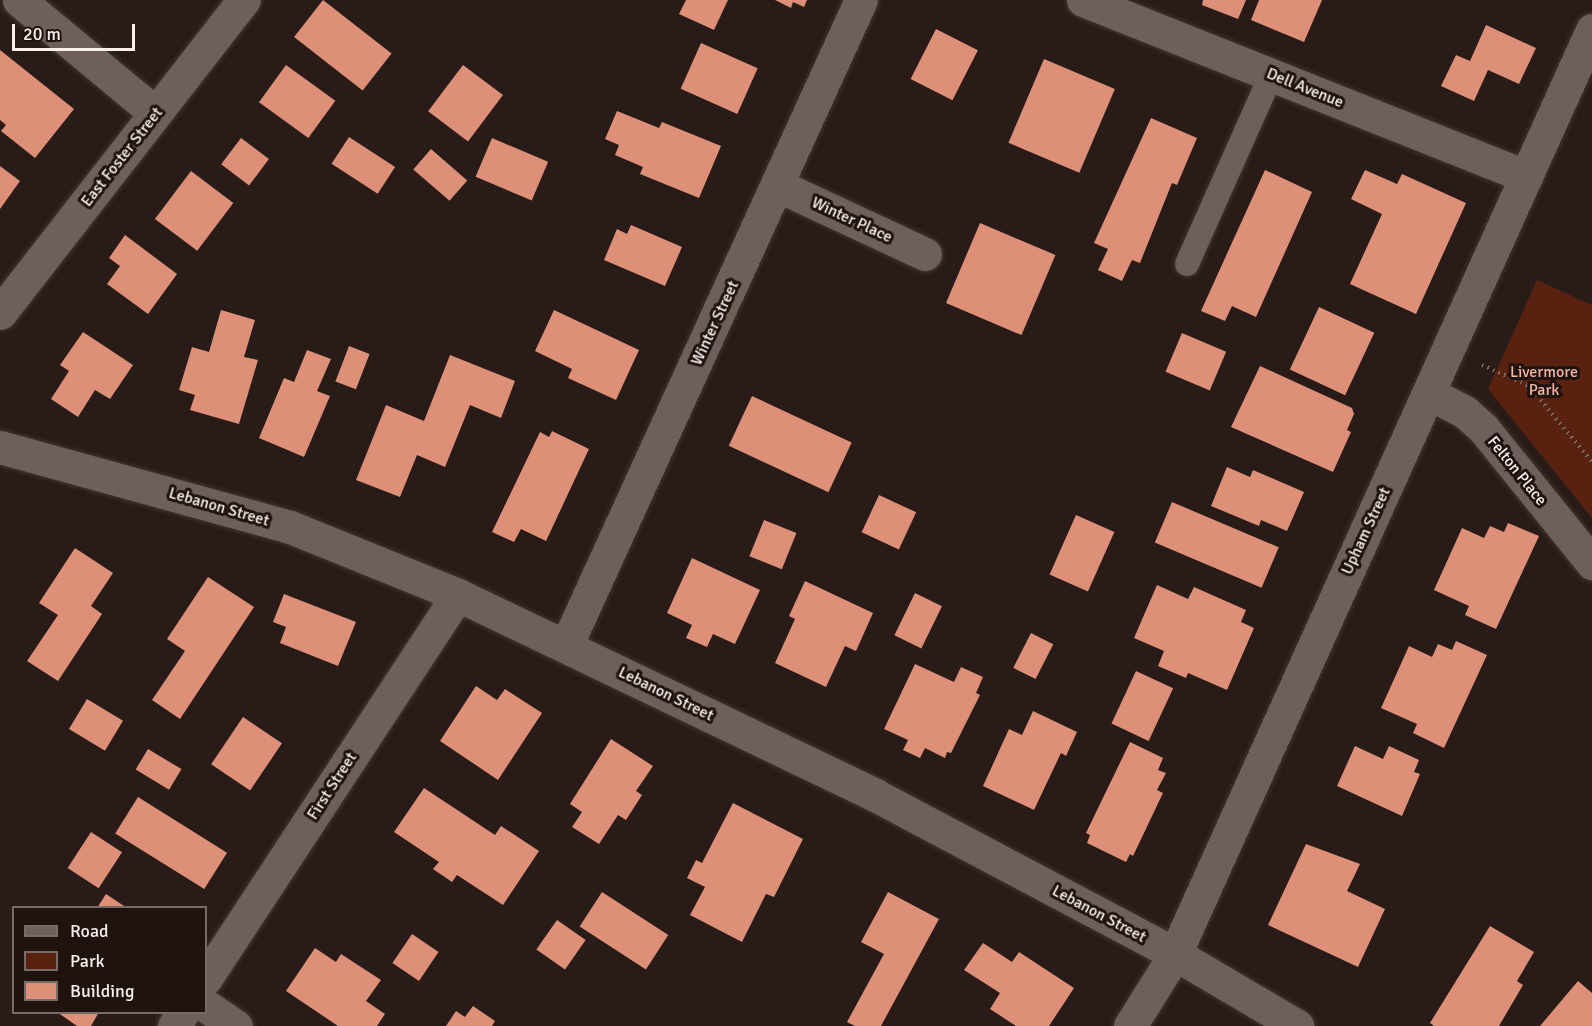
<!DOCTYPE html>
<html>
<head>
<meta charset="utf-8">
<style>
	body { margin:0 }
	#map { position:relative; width:1592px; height:1026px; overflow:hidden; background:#291c18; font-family:Signika,sans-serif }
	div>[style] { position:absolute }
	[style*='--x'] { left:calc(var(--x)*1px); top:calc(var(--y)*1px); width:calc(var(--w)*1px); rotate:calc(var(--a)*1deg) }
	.green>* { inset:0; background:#592210 }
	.building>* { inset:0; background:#de8f78; transform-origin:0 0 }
	.path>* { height:4px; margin-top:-2px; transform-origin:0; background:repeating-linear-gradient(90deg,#7b6f6c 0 1.5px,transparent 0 6px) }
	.roads { filter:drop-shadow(0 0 2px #3f3633) drop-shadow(0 0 2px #3f3633) }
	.service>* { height:24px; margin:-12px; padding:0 12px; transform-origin:12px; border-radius:12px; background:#6e5f5a }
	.minor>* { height:33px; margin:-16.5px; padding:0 16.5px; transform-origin:16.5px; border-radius:16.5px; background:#6e5f5a }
	.secondary>* { height:33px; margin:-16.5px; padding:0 16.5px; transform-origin:16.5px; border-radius:16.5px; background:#6e5f5a }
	span { translate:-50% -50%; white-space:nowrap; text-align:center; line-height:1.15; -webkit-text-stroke:6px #1f130f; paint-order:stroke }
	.street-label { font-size:16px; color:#f9f0ed }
	.park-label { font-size:16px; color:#f4b5a2 }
	.legend { position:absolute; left:12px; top:906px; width:195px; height:108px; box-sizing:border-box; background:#1f130f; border:2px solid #766b68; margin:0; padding:8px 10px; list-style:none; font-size:18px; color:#f9f0ed }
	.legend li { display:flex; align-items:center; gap:12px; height:30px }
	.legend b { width:30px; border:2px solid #766b68 }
	.scale { position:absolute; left:12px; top:24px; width:123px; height:27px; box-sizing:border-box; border:3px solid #f9f0ed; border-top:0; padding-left:8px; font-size:18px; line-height:21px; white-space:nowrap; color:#f9f0ed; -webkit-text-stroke:4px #1f130f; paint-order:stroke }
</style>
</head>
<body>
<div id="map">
	<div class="green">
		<div style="clip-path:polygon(1537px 280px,1592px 305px,1592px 518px,1488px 389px)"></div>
	</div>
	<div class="building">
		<div style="left:323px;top:0;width:87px;height:47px;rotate:38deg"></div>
		<div style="clip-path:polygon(686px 0,728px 0,714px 30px,679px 14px)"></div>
		<div style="clip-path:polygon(775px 0,807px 0,804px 7px,793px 2px,791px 8px)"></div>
		<div style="clip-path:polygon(1203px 0,1246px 0,1238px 19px,1202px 5px)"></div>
		<div style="clip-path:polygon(1259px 0,1322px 0,1304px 42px,1251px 20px)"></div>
		<div style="clip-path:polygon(1486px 25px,1536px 48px,1519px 84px,1488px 70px,1474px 101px,1441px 86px,1456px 55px,1470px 61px)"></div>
		<div style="left:936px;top:29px;width:47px;height:56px;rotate:27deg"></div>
		<div style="left:701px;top:43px;width:62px;height:50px;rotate:24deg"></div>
		<div style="clip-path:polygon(0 50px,74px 109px,35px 158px,1px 131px,6px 125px,0 120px)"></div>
		<div style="left:1044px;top:59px;width:77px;height:91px;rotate:23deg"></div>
		<div style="left:286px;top:65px;width:61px;height:46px;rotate:36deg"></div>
		<div style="left:463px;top:65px;width:50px;height:58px;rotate:37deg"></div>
		<div style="clip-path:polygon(617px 111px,659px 128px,662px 122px,721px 146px,699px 198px,640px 174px,643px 167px,615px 155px,619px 145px,605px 139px)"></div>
		<div style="clip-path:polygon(1151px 118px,1197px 138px,1177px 185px,1172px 183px,1140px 263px,1132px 260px,1122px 281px,1098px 270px,1108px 249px,1094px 243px)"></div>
		<div style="left:349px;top:137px;width:55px;height:32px;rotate:33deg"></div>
		<div style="left:241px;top:138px;width:35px;height:33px;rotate:37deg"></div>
		<div style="left:492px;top:138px;width:61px;height:42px;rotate:23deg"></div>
		<div style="left:431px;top:149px;width:48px;height:27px;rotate:41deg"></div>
		<div style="clip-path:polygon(0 166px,20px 181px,0 209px)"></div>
		<div style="clip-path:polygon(1265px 170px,1312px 192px,1256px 317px,1232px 306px,1225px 321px,1201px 311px)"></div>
		<div style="clip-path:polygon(1365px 170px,1397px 184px,1402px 174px,1466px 203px,1416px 314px,1350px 284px,1382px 214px,1351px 199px)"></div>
		<div style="left:191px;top:171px;width:53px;height:60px;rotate:37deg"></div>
		<div style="left:980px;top:223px;width:82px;height:87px;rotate:23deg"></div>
		<div style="clip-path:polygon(631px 225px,682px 247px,665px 286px,604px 260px,617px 229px,627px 234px)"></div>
		<div style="clip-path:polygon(125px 235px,177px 274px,148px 314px,107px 284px,120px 266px,109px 258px)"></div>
		<div style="left:1319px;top:307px;width:61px;height:69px;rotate:25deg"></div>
		<div style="clip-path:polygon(221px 310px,255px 320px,244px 357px,258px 360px,239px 424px,190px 410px,195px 395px,179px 390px,192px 347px,209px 352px)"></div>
		<div style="clip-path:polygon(554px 310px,639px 350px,616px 400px,568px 378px,572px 369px,535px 351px)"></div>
		<div style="clip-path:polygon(83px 332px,133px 365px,110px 399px,95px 390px,78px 417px,51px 399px,69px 371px,60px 365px)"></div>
		<div style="left:1182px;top:333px;width:48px;height:42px;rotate:23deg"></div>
		<div style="left:349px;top:346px;width:22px;height:38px;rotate:21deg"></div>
		<div style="clip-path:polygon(307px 350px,331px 359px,317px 391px,330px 396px,304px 457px,259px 438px,284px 378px,294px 382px)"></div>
		<div style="clip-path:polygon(450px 355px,515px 381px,501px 418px,470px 405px,445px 467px,417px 455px,400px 497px,356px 480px,386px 405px,424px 421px)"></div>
		<div style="clip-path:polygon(1260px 366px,1352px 408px,1354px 414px,1347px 430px,1351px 432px,1333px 472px,1231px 427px)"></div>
		<div style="left:752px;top:396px;width:110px;height:55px;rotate:25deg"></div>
		<div style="clip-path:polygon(552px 431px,589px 449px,546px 541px,521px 529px,514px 542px,492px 532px,540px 432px,549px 437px)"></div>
		<div style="clip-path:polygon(1227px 467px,1250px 477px,1253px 470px,1304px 492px,1287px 531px,1261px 520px,1259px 526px,1211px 506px)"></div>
		<div style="left:879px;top:495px;width:41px;height:41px;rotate:25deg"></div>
		<div style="left:1172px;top:502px;width:116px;height:44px;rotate:23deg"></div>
		<div style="left:1076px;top:515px;width:42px;height:65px;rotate:24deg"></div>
		<div style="left:764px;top:520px;width:35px;height:39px;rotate:22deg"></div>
		<div style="clip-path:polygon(1508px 523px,1539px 536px,1496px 629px,1465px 615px,1469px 606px,1434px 590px,1462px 528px,1484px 538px,1490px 526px,1504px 532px)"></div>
		<div style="clip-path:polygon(75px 548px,113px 573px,91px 606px,102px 614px,58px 681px,27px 661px,58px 615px,39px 603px)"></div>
		<div style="clip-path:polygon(692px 558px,760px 590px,735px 644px,713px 634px,707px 647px,686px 638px,692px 625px,667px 613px)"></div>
		<div style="clip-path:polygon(208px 577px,254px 607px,180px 719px,152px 700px,185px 651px,167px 639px)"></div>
		<div style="clip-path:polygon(805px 581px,873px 613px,856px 651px,845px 646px,826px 687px,775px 663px,795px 619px,789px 616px)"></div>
		<div style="clip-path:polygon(1157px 585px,1188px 599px,1194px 587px,1246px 610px,1241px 622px,1254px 628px,1227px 690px,1188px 673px,1186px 678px,1158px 666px,1164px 651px,1134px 638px)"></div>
		<div style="left:915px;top:593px;width:30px;height:47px;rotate:26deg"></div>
		<div style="clip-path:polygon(284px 594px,356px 622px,338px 666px,280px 643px,286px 627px,273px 622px)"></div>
		<div style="left:1031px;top:633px;width:25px;height:39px;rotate:27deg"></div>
		<div style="clip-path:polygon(1456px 641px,1487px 655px,1444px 748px,1413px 733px,1417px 724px,1381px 708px,1409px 646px,1432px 657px,1438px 644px,1452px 650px)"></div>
		<div style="clip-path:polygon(915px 664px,954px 682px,961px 667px,983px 677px,976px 693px,980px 695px,951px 753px,947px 752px,945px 758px,925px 748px,920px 758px,903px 750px,908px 740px,884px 729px)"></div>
		<div style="left:1136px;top:671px;width:41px;height:58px;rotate:25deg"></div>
		<div style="clip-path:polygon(476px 686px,497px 700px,505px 689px,542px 713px,498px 780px,440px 741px)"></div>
		<div style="left:87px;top:699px;width:42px;height:35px;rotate:31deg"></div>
		<div style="clip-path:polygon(1033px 711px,1077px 732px,1066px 756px,1061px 753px,1034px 810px,983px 786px,1009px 729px,1022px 735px)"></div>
		<div style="left:243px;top:717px;width:47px;height:57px;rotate:34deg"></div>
		<div style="clip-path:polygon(611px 739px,653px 766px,636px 791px,642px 795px,626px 820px,618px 815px,599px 844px,572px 827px,582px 812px,570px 804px)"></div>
		<div style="clip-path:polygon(1130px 742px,1163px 758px,1158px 770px,1166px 773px,1157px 790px,1163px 793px,1133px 856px,1130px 854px,1126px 862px,1087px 843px,1090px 835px,1086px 833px)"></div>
		<div style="clip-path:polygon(1355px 746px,1383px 759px,1389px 746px,1419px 760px,1414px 772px,1420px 774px,1402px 816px,1337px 786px)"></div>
		<div style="left:148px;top:749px;width:39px;height:24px;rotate:31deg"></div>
		<div style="clip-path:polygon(424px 788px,495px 835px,501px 826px,539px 851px,503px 905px,457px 875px,452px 882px,433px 869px,439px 862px,394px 832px)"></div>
		<div style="left:138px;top:797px;width:105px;height:43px;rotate:32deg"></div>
		<div style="clip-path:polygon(733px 803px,803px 839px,774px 897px,766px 894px,742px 942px,690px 915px,705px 887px,687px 878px,696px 860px,702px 863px)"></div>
		<div style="left:91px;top:832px;width:37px;height:43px;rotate:33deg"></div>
		<div style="clip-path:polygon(1306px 844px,1360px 864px,1347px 891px,1385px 909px,1358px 967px,1268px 925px)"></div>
		<div style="left:602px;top:892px;width:79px;height:41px;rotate:33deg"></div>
		<div style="clip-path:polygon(888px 892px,939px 919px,881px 1026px,855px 1026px,847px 1022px,884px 954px,861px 942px)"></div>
		<div style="clip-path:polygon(106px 894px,127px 908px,97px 908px)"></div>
		<div style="left:557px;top:920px;width:35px;height:36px;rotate:35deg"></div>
		<div style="clip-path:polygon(1490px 926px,1534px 952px,1517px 981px,1523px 985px,1499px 1026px,1434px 1026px,1430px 1023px)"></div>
		<div style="left:412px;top:934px;width:32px;height:35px;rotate:34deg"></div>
		<div style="clip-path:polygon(983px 943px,1012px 962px,1019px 952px,1074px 988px,1049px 1026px,1016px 1026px,990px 1009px,1000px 993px,964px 970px)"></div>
		<div style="clip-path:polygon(315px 948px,336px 962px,341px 954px,381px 980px,366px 1001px,385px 1014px,377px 1026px,338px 1026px,286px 991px)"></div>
		<div style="clip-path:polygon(1578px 981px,1592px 993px,1592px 1026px,1540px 1026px)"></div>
		<div style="clip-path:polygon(473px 1006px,495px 1021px,492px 1026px,446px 1026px,456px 1011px,465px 1017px)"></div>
		<div style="clip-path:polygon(57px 1012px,99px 1012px,91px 1026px,77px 1026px)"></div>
	</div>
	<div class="path">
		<div style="--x:1482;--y:365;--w:51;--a:24.1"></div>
		<div style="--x:1529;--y:386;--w:99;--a:50.3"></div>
	</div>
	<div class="roads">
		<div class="service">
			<div style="--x:1187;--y:264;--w:207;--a:-66"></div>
		</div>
		<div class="minor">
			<div style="--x:19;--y:0;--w:177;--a:39.7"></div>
			<div style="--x:1083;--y:0;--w:477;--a:21.7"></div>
			<div style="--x:779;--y:186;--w:161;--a:25"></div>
			<div style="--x:0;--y:313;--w:397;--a:-52.1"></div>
			<div style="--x:1430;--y:394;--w:39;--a:27"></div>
			<div style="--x:1465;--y:412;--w:24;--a:42"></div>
			<div style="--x:1483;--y:428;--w:174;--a:51.1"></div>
			<div style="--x:566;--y:646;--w:710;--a:-65.46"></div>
			<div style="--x:206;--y:978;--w:458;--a:-56.7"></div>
			<div style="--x:206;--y:1006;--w:36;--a:34"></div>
			<div style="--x:174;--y:1026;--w:17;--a:-57"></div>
		</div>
		<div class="secondary">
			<div style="--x:0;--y:447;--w:301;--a:15.4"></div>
			<div style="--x:290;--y:527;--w:181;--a:22"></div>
			<div style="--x:458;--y:595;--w:462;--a:25.6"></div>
			<div style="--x:875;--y:795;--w:340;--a:27.9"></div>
			<div style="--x:1175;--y:954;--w:142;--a:30.5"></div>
			<div style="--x:1130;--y:1026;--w:85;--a:-58"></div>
			<div style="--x:1175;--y:954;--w:1014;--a:-65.71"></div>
		</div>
	</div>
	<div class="street-label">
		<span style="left:1305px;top:88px;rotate:22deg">Dell Avenue</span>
		<span style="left:122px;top:157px;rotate:-52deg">East Foster Street</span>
		<span style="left:852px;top:220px;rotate:25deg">Winter Place</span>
		<span style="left:715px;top:323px;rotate:-65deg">Winter Street</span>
		<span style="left:1517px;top:471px;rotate:51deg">Felton Place</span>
		<span style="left:219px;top:507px;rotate:16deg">Lebanon Street</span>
		<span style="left:1366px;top:531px;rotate:-65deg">Upham Street</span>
		<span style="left:666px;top:694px;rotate:26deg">Lebanon Street</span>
		<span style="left:332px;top:786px;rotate:-57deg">First Street</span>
		<span style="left:1099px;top:914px;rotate:28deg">Lebanon Street</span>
	</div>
	<div class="park-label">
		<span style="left:1544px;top:381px">Livermore<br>Park</span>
	</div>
	<ul class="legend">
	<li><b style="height:8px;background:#6e5f5a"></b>Road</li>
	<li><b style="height:16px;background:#592210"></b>Park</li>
	<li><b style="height:16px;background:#de8f78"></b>Building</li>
	</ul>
	<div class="scale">20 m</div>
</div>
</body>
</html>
